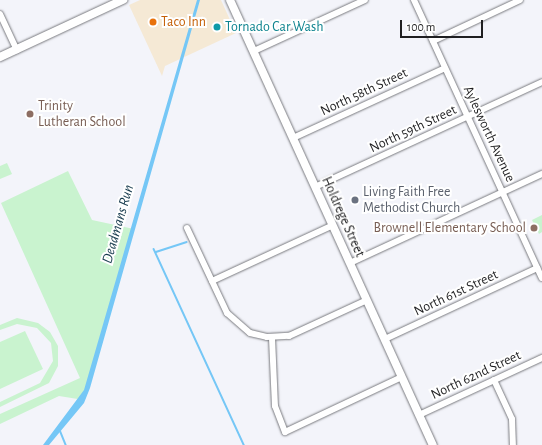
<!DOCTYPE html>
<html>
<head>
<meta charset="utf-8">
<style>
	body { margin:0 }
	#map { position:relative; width:542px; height:445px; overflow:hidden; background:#f3f4fa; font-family:"Alegreya Sans",sans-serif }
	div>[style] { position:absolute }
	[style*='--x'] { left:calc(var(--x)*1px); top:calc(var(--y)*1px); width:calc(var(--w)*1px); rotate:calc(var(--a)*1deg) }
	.commercial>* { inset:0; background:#f5e9d5 }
	.green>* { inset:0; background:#c9f3cf }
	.water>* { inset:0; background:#75c7f6 }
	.stream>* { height:1.5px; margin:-0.75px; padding:0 0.75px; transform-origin:0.75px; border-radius:0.75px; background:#75c7f6 }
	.roads { filter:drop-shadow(0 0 1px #797a7f) drop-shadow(0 0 1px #797a7f) }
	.minor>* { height:6px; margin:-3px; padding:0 3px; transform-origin:3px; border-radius:3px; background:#fff }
	.secondary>* { height:8px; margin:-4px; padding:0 4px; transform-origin:4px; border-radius:4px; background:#fff }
	.dots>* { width:11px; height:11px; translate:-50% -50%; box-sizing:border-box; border:2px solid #fff; border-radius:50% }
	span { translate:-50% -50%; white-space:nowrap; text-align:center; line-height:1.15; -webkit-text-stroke:4px #fff; paint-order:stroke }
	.food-label { font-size:14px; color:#c56008 }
	.left { translate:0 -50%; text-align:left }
	.culture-label { font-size:14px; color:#0d838f }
	.street-label { font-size:14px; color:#1f1f21 }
	.education-label { font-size:14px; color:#785e54 }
	.right { translate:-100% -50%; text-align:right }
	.worship-label { font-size:14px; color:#5b616d }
	.water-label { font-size:15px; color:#173b4e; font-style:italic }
	.scale { position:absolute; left:400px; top:20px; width:83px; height:18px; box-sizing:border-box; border:2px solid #1f1f21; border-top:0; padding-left:5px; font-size:12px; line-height:14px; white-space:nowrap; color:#1f1f21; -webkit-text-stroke:3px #fff; paint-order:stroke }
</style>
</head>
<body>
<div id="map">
	<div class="commercial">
		<div style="clip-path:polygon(140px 0,221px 0,236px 33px,165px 66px,162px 76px,129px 5px)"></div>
	</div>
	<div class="green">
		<div style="clip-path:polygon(7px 163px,12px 174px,0 179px,0 166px)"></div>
		<div style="clip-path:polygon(68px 171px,92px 220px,134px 229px,84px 400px,59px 396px,0 424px,0 414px,80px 378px,1px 203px)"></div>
		<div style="clip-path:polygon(542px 215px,542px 232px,539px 234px,532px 220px)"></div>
		<div style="clip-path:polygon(17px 318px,38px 323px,50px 332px,58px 346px,58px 366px,49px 383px,0 407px,0 402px,40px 383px,53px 361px,51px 343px,37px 328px,17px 324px,0 330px,0 325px)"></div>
		<div style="clip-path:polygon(25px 331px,43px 369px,0 389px,0 342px)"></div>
	</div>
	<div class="water">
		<div style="clip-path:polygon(197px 0,200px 0,90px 388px,84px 403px,49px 445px,43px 445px,84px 390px)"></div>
	</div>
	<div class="stream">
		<div style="--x:154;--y:249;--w:216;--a:65.3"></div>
		<div style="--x:156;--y:252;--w:32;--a:-18"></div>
		<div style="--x:60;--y:430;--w:16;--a:68"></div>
	</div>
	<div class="roads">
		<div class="minor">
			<div style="--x:414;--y:0;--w:306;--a:65.3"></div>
			<div style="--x:0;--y:14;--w:40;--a:65"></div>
			<div style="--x:433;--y:41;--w:96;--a:-25.2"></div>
			<div style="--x:254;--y:51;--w:122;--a:-24.7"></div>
			<div style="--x:293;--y:138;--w:167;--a:-24.7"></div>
			<div style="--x:315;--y:187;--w:250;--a:-24.8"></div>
			<div style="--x:187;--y:228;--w:94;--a:64.8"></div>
			<div style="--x:227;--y:313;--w:30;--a:41"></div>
			<div style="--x:250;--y:333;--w:17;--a:13"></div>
			<div style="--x:267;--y:337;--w:22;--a:-3"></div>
			<div style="--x:289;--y:336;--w:86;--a:-24.8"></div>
			<div style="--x:350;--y:263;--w:212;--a:-24.9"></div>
			<div style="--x:212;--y:281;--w:133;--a:-24.8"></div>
			<div style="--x:272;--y:338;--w:68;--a:87.5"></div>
			<div style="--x:275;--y:406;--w:28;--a:69"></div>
			<div style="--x:285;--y:432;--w:129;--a:-25.2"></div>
			<div style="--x:385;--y:339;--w:168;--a:-25"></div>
			<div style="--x:494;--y:380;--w:43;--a:65.2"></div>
			<div style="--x:512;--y:419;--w:26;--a:88"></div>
			<div style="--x:419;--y:415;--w:136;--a:-24.9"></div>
		</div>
		<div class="secondary">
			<div style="--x:230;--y:0;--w:489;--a:65.5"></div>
			<div style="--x:0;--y:57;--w:136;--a:-24.9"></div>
		</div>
	</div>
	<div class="dots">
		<div style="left:153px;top:22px;background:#e8710a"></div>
		<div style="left:217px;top:27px;background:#0f9aa8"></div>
		<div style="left:30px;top:114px;background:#8d6e63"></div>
		<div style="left:355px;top:200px;background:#6b7280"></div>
		<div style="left:534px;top:228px;background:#8d6e63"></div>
	</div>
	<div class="food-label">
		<span class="left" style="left:161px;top:22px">Taco Inn</span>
	</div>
	<div class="culture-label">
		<span class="left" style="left:225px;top:27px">Tornado Car Wash</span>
	</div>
	<div class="street-label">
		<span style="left:364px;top:92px;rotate:-25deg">North 58th Street</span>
		<span style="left:413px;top:129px;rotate:-25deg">North 59th Street</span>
		<span style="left:489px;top:134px;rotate:65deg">Aylesworth Avenue</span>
		<span style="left:343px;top:217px;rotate:66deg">Holdrege Street</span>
		<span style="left:456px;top:293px;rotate:-25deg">North 61st Street</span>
		<span style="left:476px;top:375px;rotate:-25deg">North 62nd Street</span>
	</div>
	<div class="education-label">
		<span class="left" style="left:38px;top:114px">Trinity<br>Lutheran School</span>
		<span class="right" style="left:526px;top:228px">Brownell Elementary School</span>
	</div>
	<div class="worship-label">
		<span class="left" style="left:363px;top:200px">Living Faith Free<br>Methodist Church</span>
	</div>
	<div class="water-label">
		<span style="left:118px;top:224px;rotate:-74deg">Deadmans Run</span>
	</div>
	<div class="scale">100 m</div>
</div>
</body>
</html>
